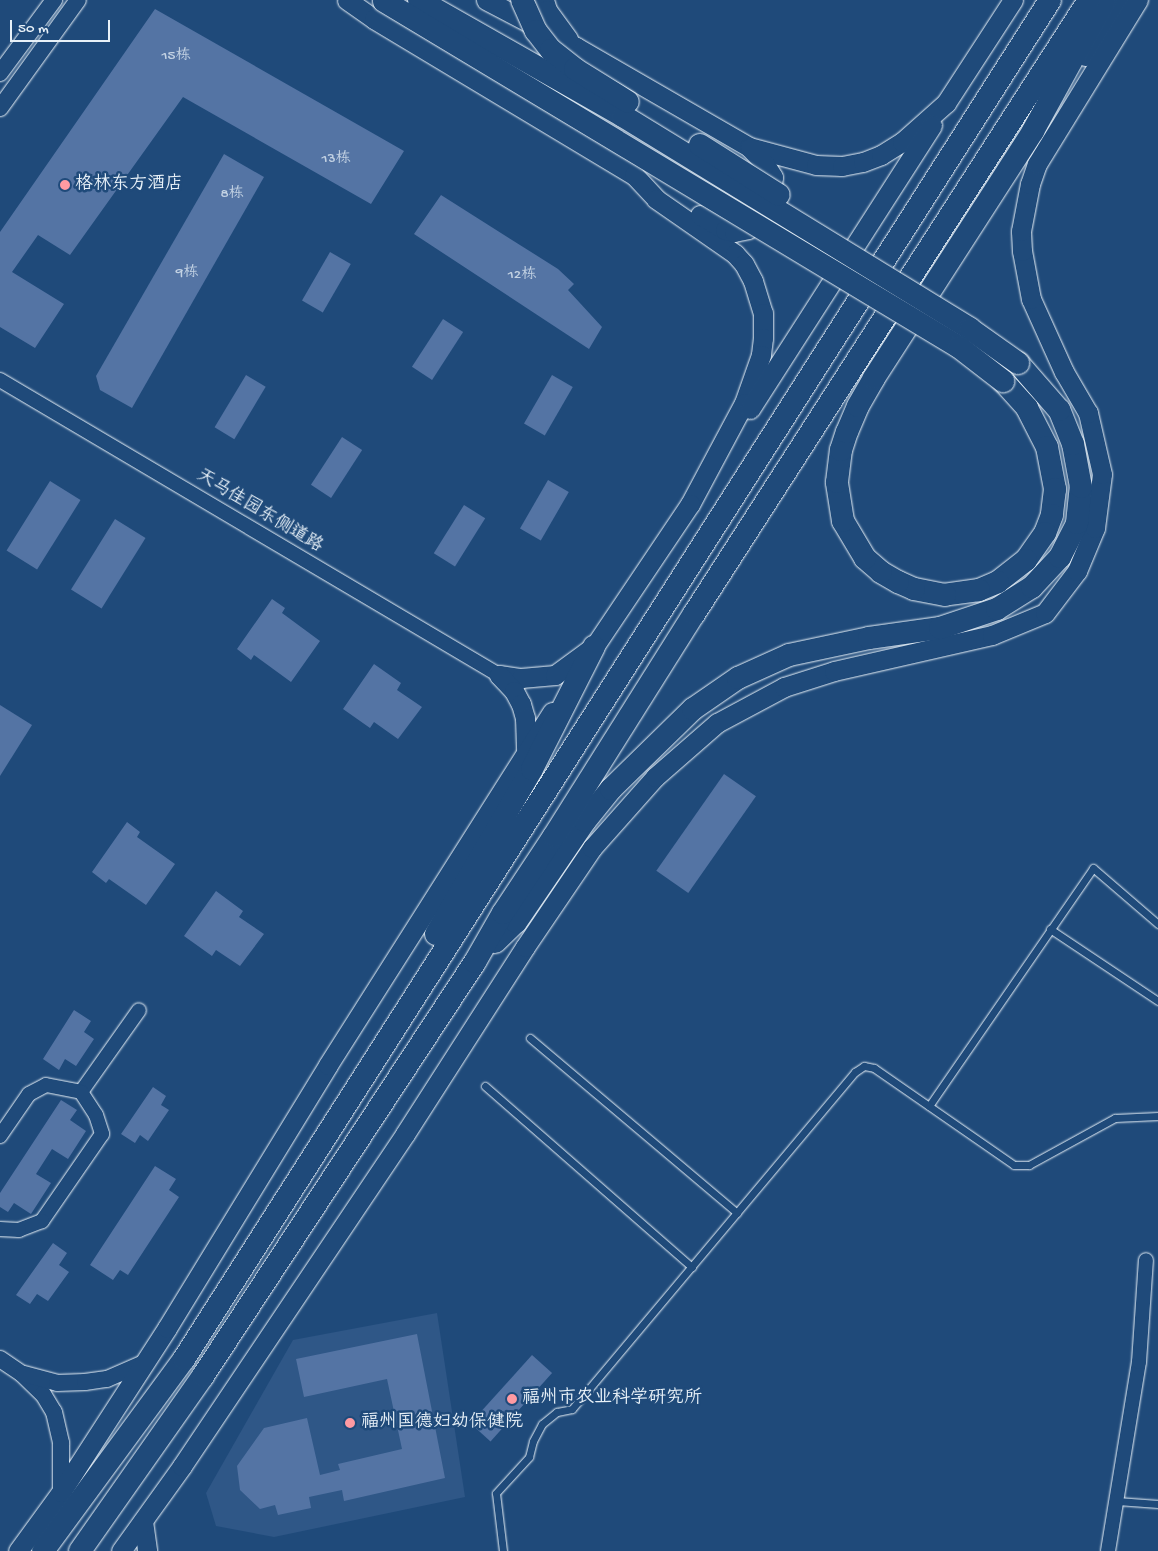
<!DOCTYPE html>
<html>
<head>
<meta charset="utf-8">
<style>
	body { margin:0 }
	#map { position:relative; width:1158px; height:1551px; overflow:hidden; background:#1f4a7a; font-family:"Gochi Hand","LXGW WenKai TC",sans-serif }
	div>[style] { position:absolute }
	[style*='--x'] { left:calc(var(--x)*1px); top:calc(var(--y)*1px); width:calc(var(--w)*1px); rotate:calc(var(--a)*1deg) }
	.built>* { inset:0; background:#2f5787 }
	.building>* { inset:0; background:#5474a4; transform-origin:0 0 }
	.roads { filter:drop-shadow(0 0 1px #e8f1f8) drop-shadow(0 0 1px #e8f1f8) }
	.service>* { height:7px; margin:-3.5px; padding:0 3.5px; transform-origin:3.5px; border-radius:3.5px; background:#1f4a7a }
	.minor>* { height:14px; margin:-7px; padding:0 7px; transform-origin:7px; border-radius:7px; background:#1f4a7a }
	.tertiary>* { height:16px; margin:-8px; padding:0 8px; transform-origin:8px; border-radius:8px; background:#1f4a7a }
	.secondary>* { height:19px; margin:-9.5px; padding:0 9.5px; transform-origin:9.5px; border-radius:9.5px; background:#1f4a7a }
	.trunk>* { height:22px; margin:-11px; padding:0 11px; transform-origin:11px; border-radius:11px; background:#1f4a7a }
	.bridges { filter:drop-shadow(0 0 1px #e8f1f8) drop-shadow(0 0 1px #e8f1f8) }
	.trunk-bridge>* { height:22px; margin:-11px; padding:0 11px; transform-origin:11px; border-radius:11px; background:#1f4a7a }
	.dots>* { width:14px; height:14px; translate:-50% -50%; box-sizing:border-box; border:2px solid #1f4a7a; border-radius:50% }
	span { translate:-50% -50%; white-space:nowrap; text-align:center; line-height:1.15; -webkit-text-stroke:5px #1f4a7a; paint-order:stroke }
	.number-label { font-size:15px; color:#c3d2e3 }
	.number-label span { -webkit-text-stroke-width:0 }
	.poi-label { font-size:18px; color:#e8f1f8 }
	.left { translate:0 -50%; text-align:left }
	.street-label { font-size:18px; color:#e8f1f8 }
	.scale { position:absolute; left:10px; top:20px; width:100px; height:22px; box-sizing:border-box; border:2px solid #e8f1f8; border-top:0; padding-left:6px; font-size:15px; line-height:18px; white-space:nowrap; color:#e8f1f8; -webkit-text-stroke:4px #1f4a7a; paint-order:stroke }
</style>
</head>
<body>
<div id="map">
	<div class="built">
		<div style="clip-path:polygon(437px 1313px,465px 1497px,274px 1537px,216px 1526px,206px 1493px,293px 1340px)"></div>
	</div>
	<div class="building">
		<div style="clip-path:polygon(155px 9px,404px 151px,371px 204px,183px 97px,70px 255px,38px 235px,12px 272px,64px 304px,35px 348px,0 327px,0 232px)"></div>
		<div style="clip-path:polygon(224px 154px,264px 177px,132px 408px,100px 390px,96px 376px)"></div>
		<div style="clip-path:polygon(441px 195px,558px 269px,574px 284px,568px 290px,602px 327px,589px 349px,414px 234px)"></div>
		<div style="left:330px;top:252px;width:24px;height:56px;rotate:30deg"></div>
		<div style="left:443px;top:319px;width:24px;height:57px;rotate:33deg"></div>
		<div style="left:246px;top:375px;width:23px;height:61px;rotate:31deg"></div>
		<div style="left:552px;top:375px;width:24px;height:56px;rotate:30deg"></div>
		<div style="left:342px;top:437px;width:24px;height:57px;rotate:33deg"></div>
		<div style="left:548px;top:480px;width:24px;height:56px;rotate:30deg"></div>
		<div style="left:50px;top:481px;width:36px;height:82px;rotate:32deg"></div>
		<div style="left:464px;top:505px;width:25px;height:57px;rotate:32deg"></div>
		<div style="left:115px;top:519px;width:36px;height:83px;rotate:32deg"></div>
		<div style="clip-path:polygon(272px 599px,285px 608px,282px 613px,320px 641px,291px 682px,254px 655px,251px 660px,237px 649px)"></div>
		<div style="clip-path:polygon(374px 664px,401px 683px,397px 690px,422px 707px,398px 739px,374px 722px,370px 728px,343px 709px)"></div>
		<div style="clip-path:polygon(0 705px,32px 725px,0 776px)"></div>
		<div style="left:724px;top:774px;width:39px;height:118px;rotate:35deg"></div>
		<div style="clip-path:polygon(127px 822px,140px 832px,137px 837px,175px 864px,146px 905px,109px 879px,106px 883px,92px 872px)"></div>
		<div style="clip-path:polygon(216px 891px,243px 911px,239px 917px,264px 934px,240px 966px,216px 950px,212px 956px,184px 936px)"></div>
		<div style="clip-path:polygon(74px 1010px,91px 1021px,84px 1032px,94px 1039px,76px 1066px,65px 1059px,59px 1070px,43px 1059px)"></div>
		<div style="clip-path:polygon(153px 1087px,166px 1096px,161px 1105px,169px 1110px,148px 1141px,140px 1135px,135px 1143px,121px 1134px)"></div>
		<div style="clip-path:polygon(61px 1100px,77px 1110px,70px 1120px,86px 1131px,68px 1159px,52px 1149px,36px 1174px,51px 1183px,31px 1214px,14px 1203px,8px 1212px,0 1207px,0 1193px)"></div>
		<div style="clip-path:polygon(155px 1166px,176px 1179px,169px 1190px,179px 1197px,128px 1275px,120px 1270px,113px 1280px,90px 1265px)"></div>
		<div style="clip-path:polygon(53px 1243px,67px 1253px,59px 1265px,69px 1272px,48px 1301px,37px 1294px,30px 1304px,16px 1295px)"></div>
		<div style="clip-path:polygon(417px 1334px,445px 1478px,344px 1501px,342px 1490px,309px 1497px,311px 1508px,278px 1515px,275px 1505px,260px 1509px,240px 1490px,237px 1466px,264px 1428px,307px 1418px,320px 1475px,340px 1470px,338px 1464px,402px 1449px,387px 1379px,304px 1397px,296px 1359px)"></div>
		<div style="left:532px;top:1355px;width:27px;height:92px;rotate:42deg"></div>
	</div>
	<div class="roads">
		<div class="service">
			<div style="--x:1050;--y:929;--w:130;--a:33.7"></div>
			<div style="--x:530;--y:1038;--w:271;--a:40.2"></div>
			<div style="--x:485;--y:1086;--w:275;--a:41.2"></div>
			<div style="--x:929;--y:1106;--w:289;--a:-55.4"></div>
			<div style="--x:1093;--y:868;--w:86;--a:40.7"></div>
			<div style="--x:1117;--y:1501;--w:41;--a:4.2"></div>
			<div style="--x:503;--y:1551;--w:58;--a:-96.9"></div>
			<div style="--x:496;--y:1493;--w:49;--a:-47.5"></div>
			<div style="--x:529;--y:1457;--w:16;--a:-76"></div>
			<div style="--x:533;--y:1441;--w:19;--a:-62"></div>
			<div style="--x:542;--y:1424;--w:19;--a:-39"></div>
			<div style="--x:557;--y:1412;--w:15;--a:-11"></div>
			<div style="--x:572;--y:1409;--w:440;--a:-50"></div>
			<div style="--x:855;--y:1072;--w:11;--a:-34"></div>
			<div style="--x:864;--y:1066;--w:10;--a:11"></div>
			<div style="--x:874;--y:1068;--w:170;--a:34.7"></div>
			<div style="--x:1014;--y:1165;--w:15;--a:0"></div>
			<div style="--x:1029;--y:1165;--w:98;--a:-28.7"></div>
			<div style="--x:1115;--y:1118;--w:43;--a:-2.7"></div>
		</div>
		<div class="minor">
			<div style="--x:0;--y:380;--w:580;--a:30.59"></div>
			<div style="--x:81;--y:1092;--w:100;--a:-54.7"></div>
			<div style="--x:0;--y:1136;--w:51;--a:-55.4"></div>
			<div style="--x:29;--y:1094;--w:19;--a:-28"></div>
			<div style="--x:46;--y:1085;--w:36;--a:11"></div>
			<div style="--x:81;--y:1092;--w:27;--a:57"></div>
			<div style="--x:96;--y:1115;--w:20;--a:72"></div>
			<div style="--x:102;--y:1134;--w:106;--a:124.6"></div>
			<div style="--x:42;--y:1221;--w:25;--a:159"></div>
			<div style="--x:19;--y:1230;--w:19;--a:-177"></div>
			<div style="--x:1108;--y:1551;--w:192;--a:-80.7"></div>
			<div style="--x:1139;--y:1362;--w:102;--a:-86.1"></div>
		</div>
		<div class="tertiary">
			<div style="--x:0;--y:73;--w:91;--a:-53.5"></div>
			<div style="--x:0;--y:108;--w:133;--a:-54.2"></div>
			<div style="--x:0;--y:1359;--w:27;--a:34"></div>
			<div style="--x:22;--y:1374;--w:29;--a:44"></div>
			<div style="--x:43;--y:1394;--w:21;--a:59"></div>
			<div style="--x:54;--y:1412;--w:32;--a:77"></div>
			<div style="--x:61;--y:1443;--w:49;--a:90"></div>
			<div style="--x:24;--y:1374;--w:34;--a:15"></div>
			<div style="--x:57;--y:1383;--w:28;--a:-2"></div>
			<div style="--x:85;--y:1382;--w:22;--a:-8"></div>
			<div style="--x:107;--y:1379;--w:40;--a:-23.4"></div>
		</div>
		<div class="secondary">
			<div style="--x:347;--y:0;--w:33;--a:35"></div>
			<div style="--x:374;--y:19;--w:303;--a:31"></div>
			<div style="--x:634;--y:175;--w:33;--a:47"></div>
			<div style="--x:656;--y:199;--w:96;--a:34.8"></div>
			<div style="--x:735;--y:254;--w:13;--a:48"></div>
			<div style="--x:744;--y:264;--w:19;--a:62"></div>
			<div style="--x:753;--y:281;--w:34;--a:73"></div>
			<div style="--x:763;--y:313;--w:25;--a:90"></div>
			<div style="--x:763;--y:338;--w:17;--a:97"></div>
			<div style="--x:761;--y:355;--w:51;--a:109.5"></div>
			<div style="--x:744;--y:403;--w:115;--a:118.1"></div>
			<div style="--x:690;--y:504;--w:187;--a:123.9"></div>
			<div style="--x:486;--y:0;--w:102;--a:27.6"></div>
			<div style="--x:576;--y:47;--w:200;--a:30"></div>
			<div style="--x:749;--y:147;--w:69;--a:15"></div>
			<div style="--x:816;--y:165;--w:26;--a:2"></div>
			<div style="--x:842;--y:166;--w:21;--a:-11"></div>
			<div style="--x:863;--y:162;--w:19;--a:-21"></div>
			<div style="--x:881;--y:155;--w:25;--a:-32"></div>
			<div style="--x:902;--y:142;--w:59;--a:-41.6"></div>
			<div style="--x:946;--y:103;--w:123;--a:-57"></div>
			<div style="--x:544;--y:0;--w:10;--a:73"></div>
			<div style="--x:547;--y:10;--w:36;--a:54"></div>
			<div style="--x:1085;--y:56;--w:68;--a:-55.8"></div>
			<div style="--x:700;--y:215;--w:29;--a:31"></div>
			<div style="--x:725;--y:230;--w:9;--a:13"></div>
			<div style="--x:734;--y:232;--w:14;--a:-12"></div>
			<div style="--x:748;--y:229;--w:18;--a:-43"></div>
			<div style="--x:761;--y:217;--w:21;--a:-62"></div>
			<div style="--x:771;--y:198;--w:21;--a:-85"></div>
			<div style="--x:773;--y:177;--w:15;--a:-122"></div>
			<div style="--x:765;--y:164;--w:22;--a:-133"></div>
			<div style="--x:750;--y:409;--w:337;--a:-57.3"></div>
			<div style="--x:499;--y:675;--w:22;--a:8"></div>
			<div style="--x:521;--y:678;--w:34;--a:-5"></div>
			<div style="--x:555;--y:675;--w:47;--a:-36.4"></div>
			<div style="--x:499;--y:675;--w:22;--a:47"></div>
			<div style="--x:514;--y:691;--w:15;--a:62"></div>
			<div style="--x:521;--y:704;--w:15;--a:74"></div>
			<div style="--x:525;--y:718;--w:34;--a:88"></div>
			<div style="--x:143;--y:1521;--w:30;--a:82"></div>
			<div style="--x:18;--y:1551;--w:73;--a:-53.9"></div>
			<div style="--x:61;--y:1492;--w:195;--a:-57.1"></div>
			<div style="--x:167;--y:1328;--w:308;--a:-58.5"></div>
			<div style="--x:328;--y:1065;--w:418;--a:-57.6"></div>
			<div style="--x:121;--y:1551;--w:105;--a:-54.3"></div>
			<div style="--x:182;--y:1466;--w:400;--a:-56.1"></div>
			<div style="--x:405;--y:1134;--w:222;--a:-57.3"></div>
			<div style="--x:525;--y:947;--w:120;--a:-55.9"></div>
			<div style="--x:592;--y:848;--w:95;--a:-48.4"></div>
			<div style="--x:655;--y:777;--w:82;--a:-41.1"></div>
			<div style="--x:717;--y:723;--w:76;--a:-28.2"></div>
			<div style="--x:784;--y:687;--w:52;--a:-17.7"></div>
			<div style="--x:834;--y:671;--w:162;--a:-12.8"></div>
			<div style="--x:992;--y:635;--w:57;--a:-22.5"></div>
			<div style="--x:1045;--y:613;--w:53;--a:-52.7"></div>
			<div style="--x:1077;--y:571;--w:47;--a:-67.3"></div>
			<div style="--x:1095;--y:528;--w:54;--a:-82.6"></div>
			<div style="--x:1102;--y:474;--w:63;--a:-102.9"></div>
			<div style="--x:1088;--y:413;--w:48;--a:-120.3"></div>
			<div style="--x:1064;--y:372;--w:80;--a:-114.3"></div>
			<div style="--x:1031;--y:299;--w:49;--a:-100.6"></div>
			<div style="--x:1022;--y:251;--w:20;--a:-93"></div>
			<div style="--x:1021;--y:231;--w:48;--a:-79.2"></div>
			<div style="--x:1030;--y:184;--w:21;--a:-71"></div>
			<div style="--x:1037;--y:164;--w:193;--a:-58.4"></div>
		</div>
		<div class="trunk">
			<div style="--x:1003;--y:381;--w:36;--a:48"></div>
			<div style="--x:1027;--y:408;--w:44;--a:62.9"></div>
			<div style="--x:1047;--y:447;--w:43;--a:79.2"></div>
			<div style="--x:1055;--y:489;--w:26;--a:97"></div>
			<div style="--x:1052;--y:515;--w:19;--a:111"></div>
			<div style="--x:1045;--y:533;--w:33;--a:125"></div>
			<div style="--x:1026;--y:560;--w:36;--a:142"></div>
			<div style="--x:998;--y:582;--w:21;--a:157"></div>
			<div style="--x:979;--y:590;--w:34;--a:172"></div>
			<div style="--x:945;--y:595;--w:32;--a:-169"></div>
			<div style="--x:914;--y:589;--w:17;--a:-156"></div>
			<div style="--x:898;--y:582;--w:20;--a:-150"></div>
			<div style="--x:881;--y:572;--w:21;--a:-139"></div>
			<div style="--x:865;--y:558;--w:43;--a:-120.7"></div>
			<div style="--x:843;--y:521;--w:39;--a:-99"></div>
			<div style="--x:837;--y:482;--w:32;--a:-83"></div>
			<div style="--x:841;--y:450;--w:19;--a:-72"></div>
			<div style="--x:847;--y:432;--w:28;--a:-67"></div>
			<div style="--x:858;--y:406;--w:32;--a:-60"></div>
			<div style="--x:874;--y:378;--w:294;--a:-57.2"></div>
			<div style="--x:1033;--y:131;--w:149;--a:-61.2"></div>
			<div style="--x:436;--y:934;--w:191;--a:-59.8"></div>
			<div style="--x:532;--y:769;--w:137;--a:-63.1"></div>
			<div style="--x:495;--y:942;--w:29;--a:-44"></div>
			<div style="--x:516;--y:922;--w:122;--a:-55.7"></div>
			<div style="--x:585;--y:821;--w:41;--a:-50.9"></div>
			<div style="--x:611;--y:789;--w:115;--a:-44.3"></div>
			<div style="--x:693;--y:709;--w:55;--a:-34.6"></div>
			<div style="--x:738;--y:678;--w:56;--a:-24.3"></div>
			<div style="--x:789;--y:655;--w:82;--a:-12"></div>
			<div style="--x:869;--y:638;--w:72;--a:-8"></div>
			<div style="--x:940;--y:628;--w:60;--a:-18.4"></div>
			<div style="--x:997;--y:609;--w:41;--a:-32.2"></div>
			<div style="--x:1032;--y:587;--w:41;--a:-47"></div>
			<div style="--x:1060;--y:557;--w:38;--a:-63"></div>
			<div style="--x:1077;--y:523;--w:36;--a:-84"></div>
			<div style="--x:1081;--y:487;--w:44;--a:-100.5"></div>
			<div style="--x:1073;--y:444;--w:37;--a:-112"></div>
			<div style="--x:1059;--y:410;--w:62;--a:-131.1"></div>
			<div style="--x:43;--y:1551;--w:238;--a:-53.7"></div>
			<div style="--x:184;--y:1359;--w:1611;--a:-57.49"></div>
			<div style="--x:80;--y:1551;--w:214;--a:-54.9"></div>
			<div style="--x:203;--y:1376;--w:495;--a:-56.7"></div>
			<div style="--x:475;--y:962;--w:56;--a:-60.3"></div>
			<div style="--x:503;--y:913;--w:92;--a:-56.5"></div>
			<div style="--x:554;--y:836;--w:262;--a:-57.8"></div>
			<div style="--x:694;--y:614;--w:730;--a:-57.25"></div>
		</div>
	</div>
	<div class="bridges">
		<div class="trunk-bridge">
			<div style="--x:419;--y:0;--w:235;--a:29.6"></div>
			<div style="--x:623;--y:116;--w:407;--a:31.5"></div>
			<div style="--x:970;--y:329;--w:59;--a:35.3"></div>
			<div style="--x:522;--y:0;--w:34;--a:66"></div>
			<div style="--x:536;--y:31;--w:24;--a:52"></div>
			<div style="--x:551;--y:50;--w:31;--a:38"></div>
			<div style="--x:575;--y:69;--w:62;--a:31.9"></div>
			<div style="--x:384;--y:1;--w:671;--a:31.04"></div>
			<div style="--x:959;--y:347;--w:56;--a:37.7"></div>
			<div style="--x:700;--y:145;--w:93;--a:32.3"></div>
		</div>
	</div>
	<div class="dots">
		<div style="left:65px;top:185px;background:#ff9aa2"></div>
		<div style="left:512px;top:1399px;background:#ff9aa2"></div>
		<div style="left:350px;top:1423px;background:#ff9aa2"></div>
	</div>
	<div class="number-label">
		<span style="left:176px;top:57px">15栋</span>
		<span style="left:336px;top:160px">13栋</span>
		<span style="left:232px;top:195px">8栋</span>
		<span style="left:187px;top:274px">9栋</span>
		<span style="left:522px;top:276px">12栋</span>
	</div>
	<div class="poi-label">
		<span class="left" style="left:75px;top:185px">格林东方酒店</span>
		<span class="left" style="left:522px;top:1399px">福州市农业科学研究所</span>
		<span class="left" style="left:361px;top:1423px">福州国德妇幼保健院</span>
	</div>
	<div class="street-label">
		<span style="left:259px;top:512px;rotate:31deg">天马佳园东侧道路</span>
	</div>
	<div class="scale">50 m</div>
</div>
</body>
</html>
